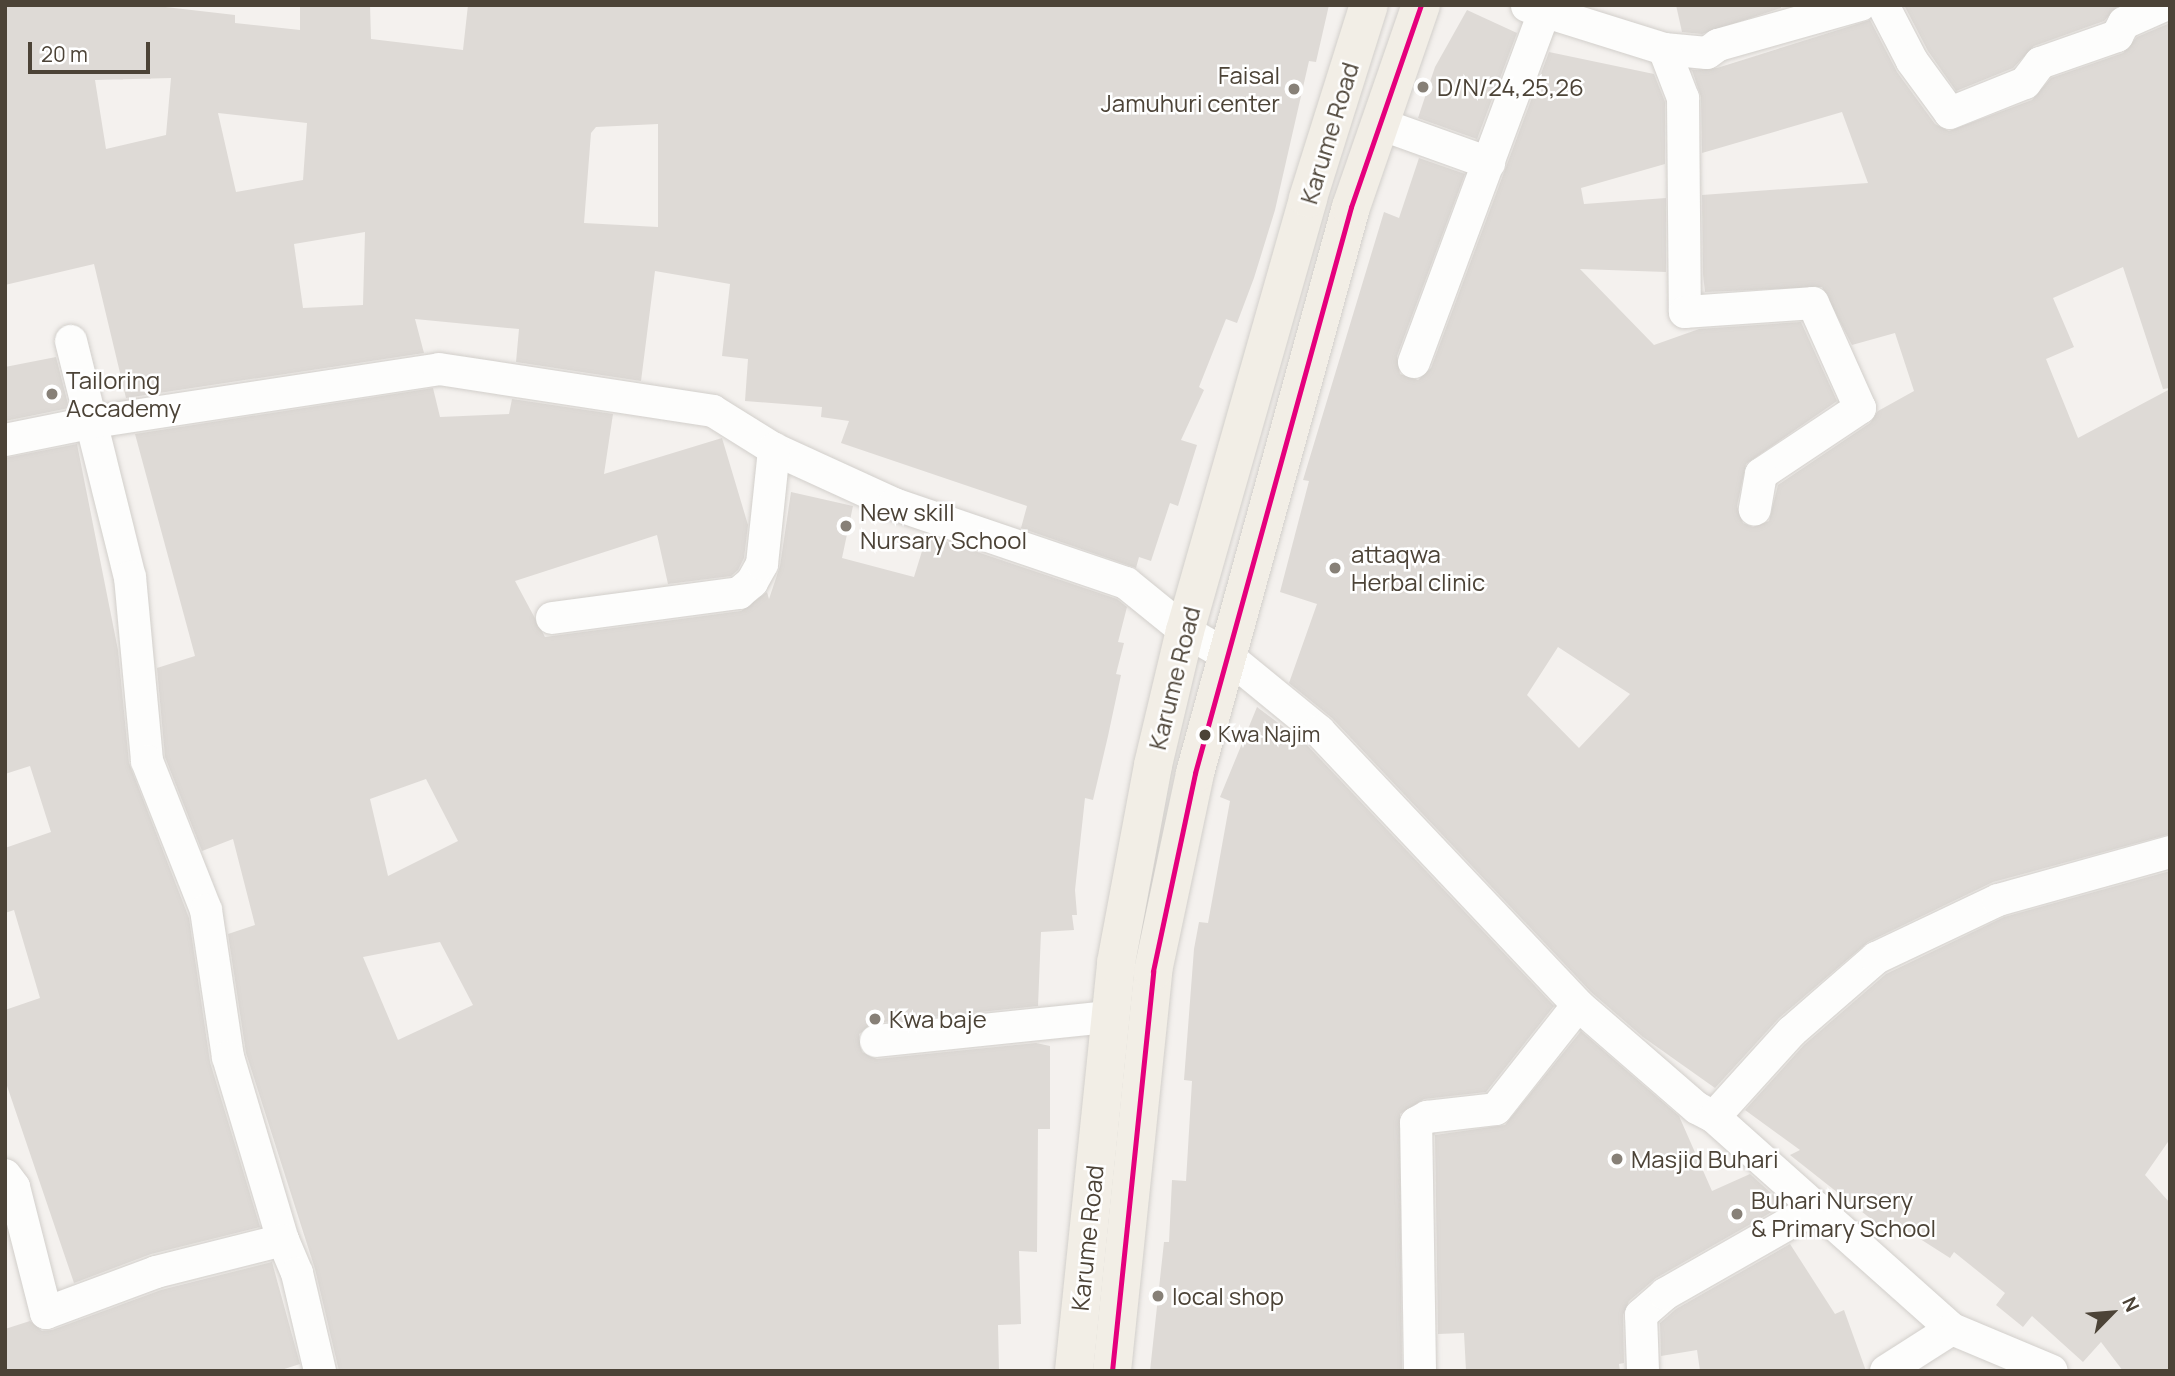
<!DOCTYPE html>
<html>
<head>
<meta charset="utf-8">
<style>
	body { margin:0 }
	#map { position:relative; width:2175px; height:1376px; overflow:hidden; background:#f4f1ee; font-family:Manrope,sans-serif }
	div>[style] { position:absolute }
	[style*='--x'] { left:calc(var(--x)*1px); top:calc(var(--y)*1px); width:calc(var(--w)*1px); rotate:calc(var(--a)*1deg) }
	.building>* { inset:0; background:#dedad6 }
	.roads { filter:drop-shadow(0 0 2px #d2cfcb) drop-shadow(0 0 2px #d2cfcb) }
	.minor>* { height:32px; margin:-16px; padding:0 16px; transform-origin:16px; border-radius:16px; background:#fdfdfc }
	.primary>* { height:38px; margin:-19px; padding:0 19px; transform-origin:19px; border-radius:19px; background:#f2eee6 }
	.bus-1>* { height:5px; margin:-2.5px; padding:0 2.5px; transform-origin:2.5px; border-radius:2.5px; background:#e5007d }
	.dots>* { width:19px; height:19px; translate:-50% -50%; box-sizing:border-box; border:4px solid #fff; border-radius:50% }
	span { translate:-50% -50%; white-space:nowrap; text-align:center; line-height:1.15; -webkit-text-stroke:5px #fff; paint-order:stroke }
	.bus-label { font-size:22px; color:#4c4337 }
	.left { translate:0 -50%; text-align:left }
	.poi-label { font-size:24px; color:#4c4337 }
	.right { translate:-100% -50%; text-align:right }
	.street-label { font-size:24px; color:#4c4337 }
	.frame { position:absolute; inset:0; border:7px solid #4c4337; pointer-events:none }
	.north { position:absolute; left:2077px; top:1278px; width:70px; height:70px; -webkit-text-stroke:5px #fff; paint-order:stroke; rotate:65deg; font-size:19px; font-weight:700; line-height:28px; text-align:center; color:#4c4337 }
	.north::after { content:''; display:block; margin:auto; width:24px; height:32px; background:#4c4337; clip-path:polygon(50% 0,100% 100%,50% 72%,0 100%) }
	.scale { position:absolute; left:28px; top:42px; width:122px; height:32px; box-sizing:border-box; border:4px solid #4c4337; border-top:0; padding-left:9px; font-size:21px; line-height:24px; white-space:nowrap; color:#4c4337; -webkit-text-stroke:5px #fff; paint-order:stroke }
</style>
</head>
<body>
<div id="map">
	<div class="building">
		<div style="clip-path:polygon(evenodd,5px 5px,148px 5px,235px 15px,235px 23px,300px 30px,300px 5px,370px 5px,371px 39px,463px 50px,468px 5px,1329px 5px,1316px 62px,1309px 61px,1275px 210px,1254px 278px,1237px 323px,1226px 319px,1199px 387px,1204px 390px,1181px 440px,1197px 445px,1178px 506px,1170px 503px,1151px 561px,1139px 557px,1136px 568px,1021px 528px,1027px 506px,841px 443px,849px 421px,821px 417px,822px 407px,745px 401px,748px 359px,722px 356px,730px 284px,655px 271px,641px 381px,516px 362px,519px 329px,415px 319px,424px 353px,126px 398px,94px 264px,5px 285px,5px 5px,171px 78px,166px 135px,106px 149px,95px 80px,171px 78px,5px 5px,218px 113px,307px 123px,303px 180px,236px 192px,218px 113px,5px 5px,658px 124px,658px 227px,584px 223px,591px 133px,596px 127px,658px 124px,5px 5px,365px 232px,363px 305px,303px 308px,294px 244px,365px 232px)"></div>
		<div style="clip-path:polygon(1676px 5px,1781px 5px,1781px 8px,1702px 34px,1682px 32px)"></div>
		<div style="clip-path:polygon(1904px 5px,2119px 5px,2104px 21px,2034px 46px,2013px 68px,1956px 91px,1928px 51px)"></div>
		<div style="clip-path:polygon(1467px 10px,1517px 33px,1477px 139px,1418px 118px,1435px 67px)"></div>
		<div style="clip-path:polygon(evenodd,1870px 20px,1897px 72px,1935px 124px,1949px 131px,2032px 100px,2051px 78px,2123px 53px,2137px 37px,2170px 23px,2170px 388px,2163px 389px,2123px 267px,2053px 298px,2074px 347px,2046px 359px,2078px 438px,2170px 389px,2170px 834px,1993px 882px,1868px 942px,1779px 1018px,1715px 1088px,1643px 1037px,1591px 992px,1332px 718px,1289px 683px,1317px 604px,1280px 592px,1309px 481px,1303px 480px,1384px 212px,1399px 218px,1419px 158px,1465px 174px,1397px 356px,1400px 374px,1418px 380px,1431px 368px,1549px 52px,1654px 74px,1665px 102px,1665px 164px,1581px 188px,1584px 204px,1666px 198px,1666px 272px,1580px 269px,1654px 345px,1699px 329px,1801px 322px,1837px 401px,1746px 464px,1737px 506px,1743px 523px,1753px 527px,1769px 521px,1778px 485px,1870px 423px,1878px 411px,1914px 391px,1895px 333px,1852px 345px,1822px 287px,1705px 292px,1703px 274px,1702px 195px,1868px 183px,1842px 112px,1702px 153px,1701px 97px,1692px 70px,1717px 68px,1870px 20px,1558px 647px,1630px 694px,1579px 748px,1527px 695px,1558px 647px)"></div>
		<div style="clip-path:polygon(56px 357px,69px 408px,5px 421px,5px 367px)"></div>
		<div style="clip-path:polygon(evenodd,433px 388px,440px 417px,509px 414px,512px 399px,613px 414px,604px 474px,722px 438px,748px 525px,744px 558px,738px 570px,731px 576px,668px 584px,657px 535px,515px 581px,545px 637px,741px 611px,767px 592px,769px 599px,780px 566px,791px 492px,853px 506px,842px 558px,914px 577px,927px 535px,1117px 599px,1127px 607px,1118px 642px,1124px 643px,1116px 674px,1121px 675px,1108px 736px,1093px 800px,1085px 798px,1075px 890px,1077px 915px,1072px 915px,1074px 930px,1041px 932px,1038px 1006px,874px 1023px,859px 1034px,862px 1052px,877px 1059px,1036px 1043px,1050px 1046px,1050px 1129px,1038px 1129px,1037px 1252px,1019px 1251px,1021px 1324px,998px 1325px,999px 1371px,339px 1371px,315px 1269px,246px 1053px,228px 934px,255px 925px,233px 839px,202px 851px,165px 757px,157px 668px,195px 656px,135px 434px,433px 388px,426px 779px,458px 841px,388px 876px,370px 799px,426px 779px,433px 388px,440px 942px,473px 1005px,398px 1040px,363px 957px,440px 942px)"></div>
		<div style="clip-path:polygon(77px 444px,118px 650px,129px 763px,189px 918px,210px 1062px,260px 1227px,151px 1254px,74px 1283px,5px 1080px,5px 1010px,40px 998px,14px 910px,5px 913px,5px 848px,51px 832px,30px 766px,5px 774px,5px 458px)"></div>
		<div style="clip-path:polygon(1257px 707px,1306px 744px,1554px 1006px,1486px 1092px,1424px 1099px,1400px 1114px,1402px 1371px,1150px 1371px,1164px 1242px,1169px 1242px,1172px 1180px,1186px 1181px,1192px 1081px,1184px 1080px,1194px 949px,1199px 922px,1208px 923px,1230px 801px,1220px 797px)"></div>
		<div style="clip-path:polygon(2170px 871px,2170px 1139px,2145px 1175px,2170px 1203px,2170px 1371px,2123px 1371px,2101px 1342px,2083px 1362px,2032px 1316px,2023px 1327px,1996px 1305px,2005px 1293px,1954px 1252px,1950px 1258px,1892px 1221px,1885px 1230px,1790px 1155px,1800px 1150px,1745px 1110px,1804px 1045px,1886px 974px,2004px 917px)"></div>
		<div style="clip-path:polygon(1581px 1031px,1679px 1116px,1712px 1191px,1750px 1174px,1784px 1205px,1656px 1278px,1629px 1301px,1623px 1315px,1624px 1363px,1619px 1364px,1620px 1371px,1466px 1371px,1464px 1333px,1438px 1334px,1435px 1135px,1505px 1125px)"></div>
		<div style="clip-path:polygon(1790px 1244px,1835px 1314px,1844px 1310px,1866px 1371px,1700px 1371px,1697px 1350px,1661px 1356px,1660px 1323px,1676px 1309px)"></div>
		<div style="clip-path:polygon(272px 1262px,300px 1364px,278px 1371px,5px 1371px,5px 1329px,30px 1321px,42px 1331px,52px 1330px,161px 1290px)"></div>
	</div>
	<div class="roads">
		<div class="minor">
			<div style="--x:1883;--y:5;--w:63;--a:62.6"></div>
			<div style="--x:1912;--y:61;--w:64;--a:53.8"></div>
			<div style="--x:1950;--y:113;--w:81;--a:-21.8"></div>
			<div style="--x:2025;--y:83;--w:25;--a:-53"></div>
			<div style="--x:2040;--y:63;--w:82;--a:-19.3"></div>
			<div style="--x:2117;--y:36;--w:15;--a:-62"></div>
			<div style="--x:2124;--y:23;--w:45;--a:-23.7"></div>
			<div style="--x:1527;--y:6;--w:144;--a:17.4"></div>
			<div style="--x:1664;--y:49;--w:43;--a:5.3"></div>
			<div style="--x:1707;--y:53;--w:14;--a:-36"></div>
			<div style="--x:1718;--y:45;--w:148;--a:-15.7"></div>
			<div style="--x:1664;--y:49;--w:53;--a:68.8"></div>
			<div style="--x:1683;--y:98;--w:214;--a:89.5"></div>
			<div style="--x:1685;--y:312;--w:128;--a:-4"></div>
			<div style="--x:1813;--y:303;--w:115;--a:65.9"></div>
			<div style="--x:1860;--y:408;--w:119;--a:146.3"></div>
			<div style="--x:1761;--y:474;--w:36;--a:100"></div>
			<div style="--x:1380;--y:124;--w:116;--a:19.7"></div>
			<div style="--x:71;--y:341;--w:243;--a:76"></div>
			<div style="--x:130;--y:577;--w:185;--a:84.7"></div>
			<div style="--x:147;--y:761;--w:160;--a:68.4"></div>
			<div style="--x:206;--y:910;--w:149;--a:81.5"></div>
			<div style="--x:228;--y:1057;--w:191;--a:73.3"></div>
			<div style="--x:1414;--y:362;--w:381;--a:-69.6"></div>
			<div style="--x:5;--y:440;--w:91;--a:-11.4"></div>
			<div style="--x:94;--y:422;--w:349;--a:-8.7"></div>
			<div style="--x:439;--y:369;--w:277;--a:8.7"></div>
			<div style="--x:713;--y:411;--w:72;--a:31.9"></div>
			<div style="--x:774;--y:449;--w:132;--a:24.6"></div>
			<div style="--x:894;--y:504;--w:245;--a:18.8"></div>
			<div style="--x:1126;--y:583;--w:76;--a:39.1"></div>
			<div style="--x:1185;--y:631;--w:46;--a:29.9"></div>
			<div style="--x:1225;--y:654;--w:122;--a:39.3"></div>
			<div style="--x:1319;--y:731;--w:377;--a:46.6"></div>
			<div style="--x:1578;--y:1005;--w:157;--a:40.9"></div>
			<div style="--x:1697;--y:1108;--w:19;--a:28"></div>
			<div style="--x:1714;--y:1117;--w:319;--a:41.7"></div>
			<div style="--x:1952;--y:1329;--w:108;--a:22.8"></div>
			<div style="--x:552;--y:618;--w:189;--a:-7.6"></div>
			<div style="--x:739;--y:593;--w:17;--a:-40"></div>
			<div style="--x:752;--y:582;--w:21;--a:-61"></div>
			<div style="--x:762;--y:564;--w:116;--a:-84"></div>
			<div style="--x:876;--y:1041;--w:235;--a:-5.9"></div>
			<div style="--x:1714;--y:1117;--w:115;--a:-47.8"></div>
			<div style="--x:1791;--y:1032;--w:113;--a:-41"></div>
			<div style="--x:1876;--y:958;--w:135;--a:-25.4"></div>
			<div style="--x:1998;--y:900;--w:179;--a:-15.6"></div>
			<div style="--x:5;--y:1175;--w:15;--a:53"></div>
			<div style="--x:14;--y:1187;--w:130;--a:75.7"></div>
			<div style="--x:46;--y:1313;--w:117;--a:-20.4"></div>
			<div style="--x:156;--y:1272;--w:131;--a:-14.1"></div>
			<div style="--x:283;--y:1240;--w:36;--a:67"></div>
			<div style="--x:297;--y:1273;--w:101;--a:76.8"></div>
			<div style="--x:1420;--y:1371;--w:248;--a:-90.9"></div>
			<div style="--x:1416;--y:1123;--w:13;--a:-29"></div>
			<div style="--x:1427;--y:1117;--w:69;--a:-6.6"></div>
			<div style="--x:1496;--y:1109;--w:132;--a:-51.7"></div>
			<div style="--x:1643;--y:1371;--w:56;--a:-92"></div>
			<div style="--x:1641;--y:1315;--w:32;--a:-41"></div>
			<div style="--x:1665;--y:1294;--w:174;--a:-29.7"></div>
			<div style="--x:1886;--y:1371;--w:78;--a:-32.5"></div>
		</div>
		<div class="primary">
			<div style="--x:1074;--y:1371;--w:410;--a:-84.1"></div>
			<div style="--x:1116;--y:963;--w:201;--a:-79.4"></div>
			<div style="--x:1153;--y:765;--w:138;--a:-76.6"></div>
			<div style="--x:1185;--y:631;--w:450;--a:-74.1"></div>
			<div style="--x:1308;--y:198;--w:202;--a:-72.5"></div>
			<div style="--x:1112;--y:1371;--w:402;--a:-84.1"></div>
			<div style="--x:1153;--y:971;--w:202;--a:-78"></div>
			<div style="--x:1195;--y:773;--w:587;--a:-74.59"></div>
			<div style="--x:1351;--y:207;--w:214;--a:-70.9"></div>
		</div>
	</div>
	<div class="bus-1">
		<div style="--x:1112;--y:1371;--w:402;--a:-84.1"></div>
		<div style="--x:1153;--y:971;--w:202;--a:-78"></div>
		<div style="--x:1195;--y:773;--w:587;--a:-74.59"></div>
		<div style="--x:1351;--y:207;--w:214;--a:-70.9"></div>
	</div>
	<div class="dots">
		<div style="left:1423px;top:87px;background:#878077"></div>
		<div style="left:1294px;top:89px;background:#878077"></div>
		<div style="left:52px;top:394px;background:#878077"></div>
		<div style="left:846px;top:526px;background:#878077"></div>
		<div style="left:1335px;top:568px;background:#878077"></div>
		<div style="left:1205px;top:735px;background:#4c4337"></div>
		<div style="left:875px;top:1019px;background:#878077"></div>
		<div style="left:1617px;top:1159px;background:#878077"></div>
		<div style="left:1737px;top:1214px;background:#878077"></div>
		<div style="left:1158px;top:1296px;background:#878077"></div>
	</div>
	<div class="bus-label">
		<span class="left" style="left:1218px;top:735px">Kwa Najim</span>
	</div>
	<div class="poi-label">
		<span class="right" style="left:1280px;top:89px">Faisal<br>Jamuhuri center</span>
		<span class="left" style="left:1437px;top:87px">D/N/24,25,26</span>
		<span class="left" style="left:66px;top:394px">Tailoring<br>Accademy</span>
		<span class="left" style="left:860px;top:526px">New skill<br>Nursary School</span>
		<span class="left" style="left:1351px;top:568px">attaqwa<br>Herbal clinic</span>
		<span class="left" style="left:889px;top:1019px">Kwa baje</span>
		<span class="left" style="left:1631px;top:1159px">Masjid Buhari</span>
		<span class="left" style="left:1751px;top:1214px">Buhari Nursery<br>&amp; Primary School</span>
		<span class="left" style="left:1172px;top:1296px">local shop</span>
	</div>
	<div class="street-label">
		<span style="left:1329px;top:133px;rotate:-73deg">Karume Road</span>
		<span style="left:1174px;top:678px;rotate:-76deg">Karume Road</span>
		<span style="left:1087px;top:1238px;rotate:-84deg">Karume Road</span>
	</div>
	<div class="frame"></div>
	<div class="north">N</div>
	<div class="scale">20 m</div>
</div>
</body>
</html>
